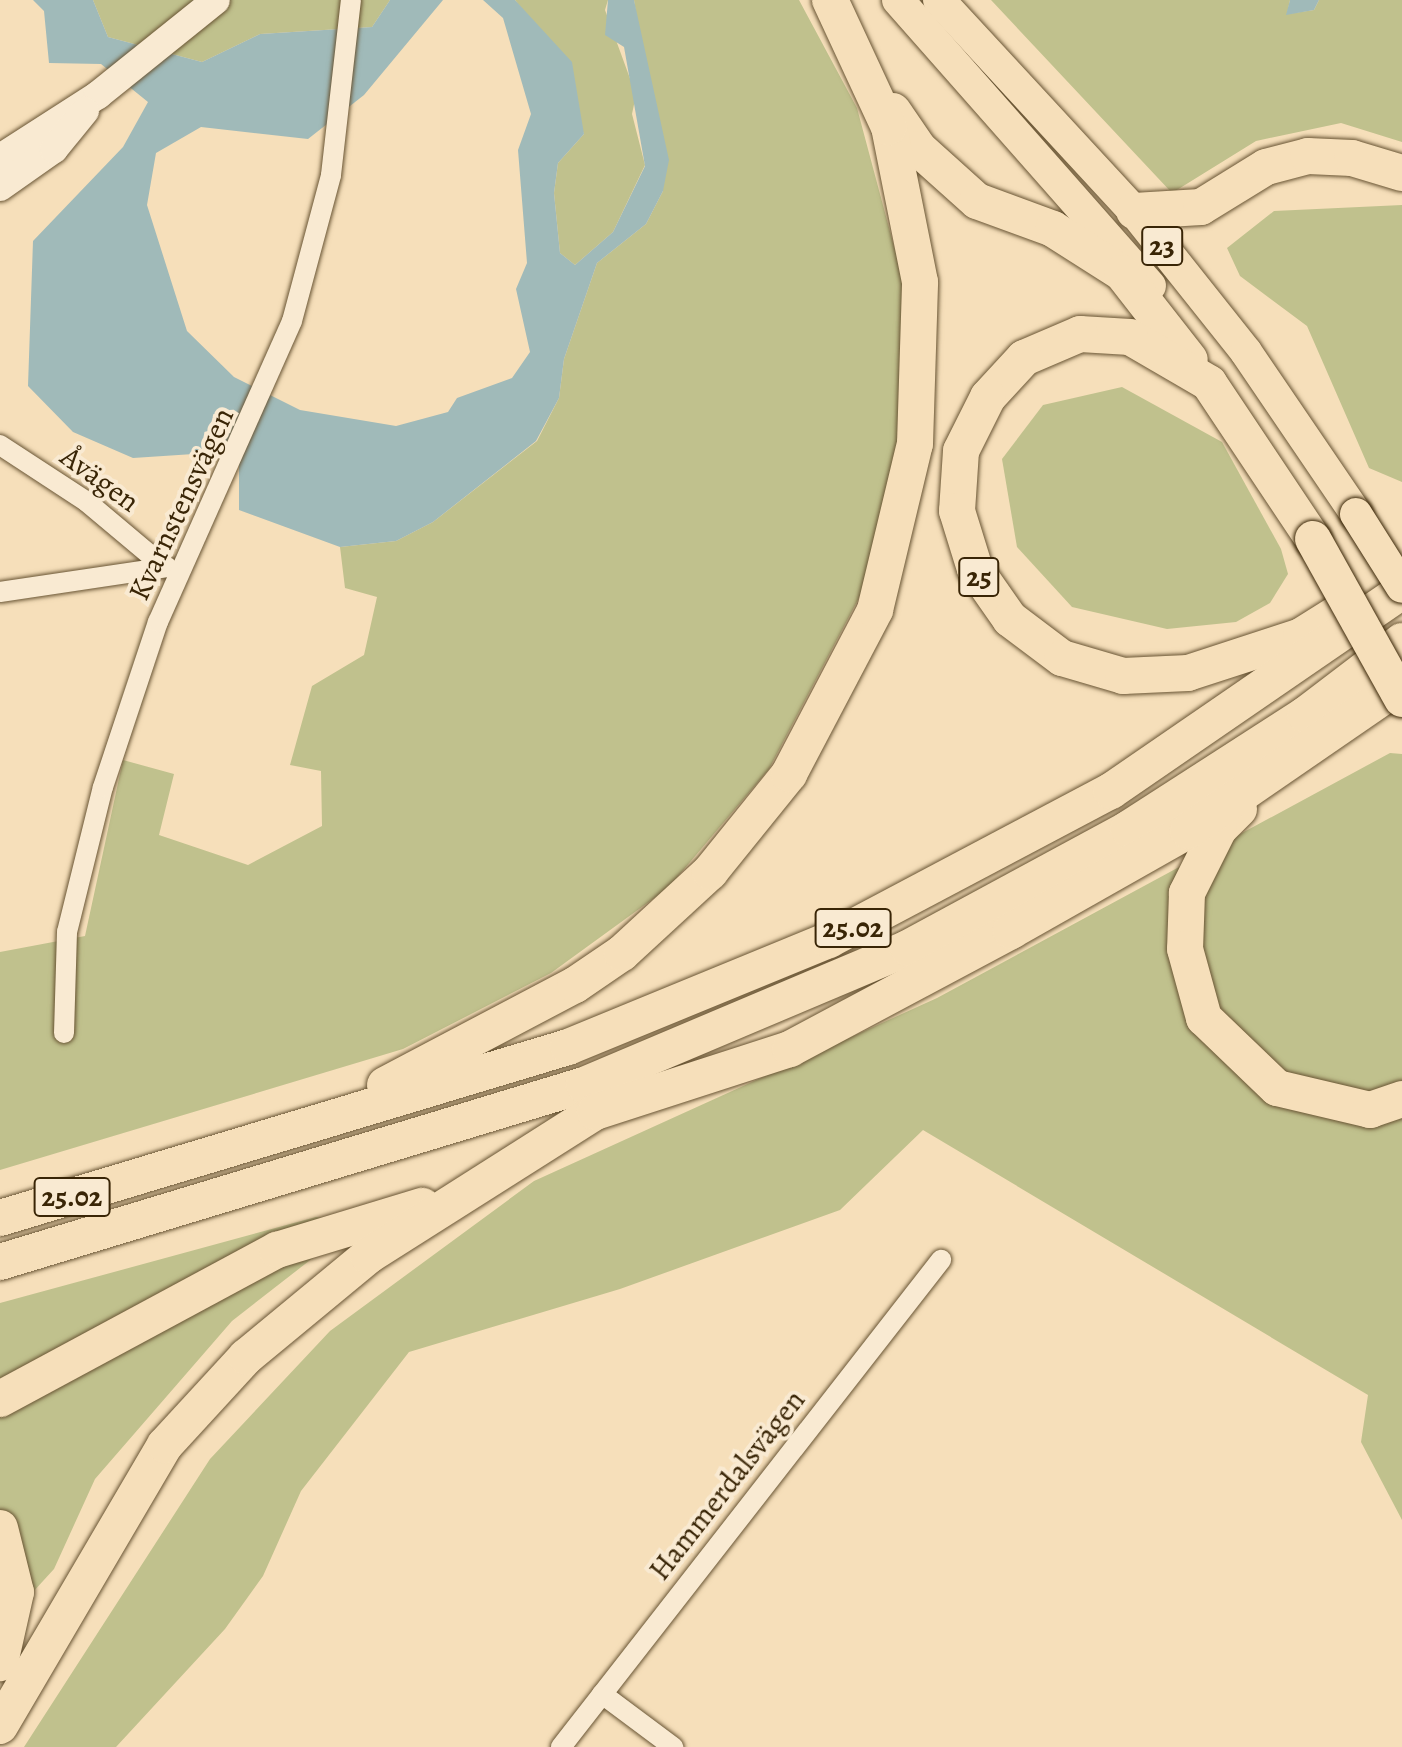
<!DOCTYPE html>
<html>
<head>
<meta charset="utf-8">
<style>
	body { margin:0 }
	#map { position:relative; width:1402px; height:1747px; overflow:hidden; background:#f6dfba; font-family:Alegreya,serif }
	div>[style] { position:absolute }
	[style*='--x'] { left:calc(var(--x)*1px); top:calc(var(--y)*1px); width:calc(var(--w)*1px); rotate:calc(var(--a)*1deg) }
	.green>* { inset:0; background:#c0c18d }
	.water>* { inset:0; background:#a0bab9 }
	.roads { filter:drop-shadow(0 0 2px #685433) drop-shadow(0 0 2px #685433) }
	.street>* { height:20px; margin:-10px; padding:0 10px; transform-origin:10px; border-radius:10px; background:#f9ead2 }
	.secondary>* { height:28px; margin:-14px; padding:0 14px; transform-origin:14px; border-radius:14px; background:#f9ead2 }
	.primary>* { height:32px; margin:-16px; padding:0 16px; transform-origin:16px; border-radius:16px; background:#f6dfba }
	.highway>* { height:36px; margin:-18px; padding:0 18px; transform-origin:18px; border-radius:18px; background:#f6dfba }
	.bridges { filter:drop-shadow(0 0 2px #392506) drop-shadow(0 0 2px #392506) }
	.primary-bridge>* { height:32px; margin:-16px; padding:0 16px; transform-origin:16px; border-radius:16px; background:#f6dfba }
	.highway-bridge>* { height:36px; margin:-18px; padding:0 18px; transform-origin:18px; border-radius:18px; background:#f6dfba }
	span { translate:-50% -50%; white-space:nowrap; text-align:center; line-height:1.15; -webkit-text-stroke:8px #f9ead2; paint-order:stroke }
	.shield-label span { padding:2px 6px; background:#f9ead2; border:2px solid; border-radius:6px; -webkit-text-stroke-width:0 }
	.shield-label { font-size:28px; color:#392506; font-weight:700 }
	.street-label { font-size:30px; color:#392506 }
</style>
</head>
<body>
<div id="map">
	<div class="green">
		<div style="clip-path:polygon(93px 0,390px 0,372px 27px,260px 34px,202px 62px,108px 37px)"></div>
		<div style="clip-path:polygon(515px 0,608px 0,605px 10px,636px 95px,632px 114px,645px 165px,613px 232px,575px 265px,560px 253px,554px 193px,558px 163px,584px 134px,536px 26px)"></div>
		<div style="clip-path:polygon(634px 0,799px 0,857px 108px,903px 280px,897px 447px,861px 594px,769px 769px,668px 888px,551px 973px,403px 1049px,0 1170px,0 952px,85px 936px,123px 760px,174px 774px,159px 835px,248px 865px,322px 826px,321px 771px,290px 765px,312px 686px,364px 655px,377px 597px,345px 588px,340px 547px,396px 541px,433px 522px,537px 441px,559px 398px,564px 359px,597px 263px,646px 224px,663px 191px)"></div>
		<div style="clip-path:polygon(991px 0,1290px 0,1287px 14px,1314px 10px,1319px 0,1402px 0,1402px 142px,1341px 123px,1256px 141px,1172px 193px)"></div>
		<div style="clip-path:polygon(1402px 205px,1402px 482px,1369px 468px,1307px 326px,1240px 276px,1227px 248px,1274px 211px)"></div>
		<div style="clip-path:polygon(1122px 387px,1222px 442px,1281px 549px,1288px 574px,1270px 603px,1236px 622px,1167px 629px,1072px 607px,1017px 547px,1002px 459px,1043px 405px)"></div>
		<div style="clip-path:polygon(1390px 753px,1402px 754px,1402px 1520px,1361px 1442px,1368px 1395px,923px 1130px,840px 1210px,620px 1289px,409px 1352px,301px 1491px,263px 1576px,225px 1629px,116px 1747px,24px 1747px,210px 1459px,330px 1331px,534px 1181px,937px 998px)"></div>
		<div style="clip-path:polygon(316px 1217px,359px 1222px,232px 1321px,95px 1479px,54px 1569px,0 1628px,0 1303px)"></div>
	</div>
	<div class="water">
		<div style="clip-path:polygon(33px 0,93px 0,108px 37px,202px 62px,260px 34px,372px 27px,390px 0,443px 0,364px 95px,308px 139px,201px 127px,156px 153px,147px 205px,187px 331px,234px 377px,300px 410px,396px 426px,448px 412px,457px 398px,512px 378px,530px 352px,516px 289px,527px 263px,518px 150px,531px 114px,503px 18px,483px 0,515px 0,572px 62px,584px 134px,558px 163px,554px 193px,560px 253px,575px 265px,613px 232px,645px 166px,624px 47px,605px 35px,608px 0,634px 0,669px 160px,663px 191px,646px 224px,597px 263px,564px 359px,559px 398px,536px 441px,433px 522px,396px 541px,340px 547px,239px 510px,239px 451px,133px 458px,73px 432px,28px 386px,33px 241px,123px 147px,148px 102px,101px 64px,49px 63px,44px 11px)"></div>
		<div style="clip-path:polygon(1290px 0,1319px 0,1314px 10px,1286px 15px)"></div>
	</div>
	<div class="roads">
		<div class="street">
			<div style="--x:0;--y:445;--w:104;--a:33.2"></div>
			<div style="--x:87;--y:502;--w:97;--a:40"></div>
			<div style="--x:0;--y:592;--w:169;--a:-8.5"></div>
			<div style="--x:64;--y:1033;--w:101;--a:-88.3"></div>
			<div style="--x:67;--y:932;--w:149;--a:-76.1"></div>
			<div style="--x:103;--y:787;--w:174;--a:-71.6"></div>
			<div style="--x:158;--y:622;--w:329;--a:-66"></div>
			<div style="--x:292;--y:321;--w:151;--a:-75"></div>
			<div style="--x:331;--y:175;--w:176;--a:-83.5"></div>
			<div style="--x:602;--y:1694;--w:89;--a:36.7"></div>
			<div style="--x:561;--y:1747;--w:618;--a:-52.04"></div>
		</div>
		<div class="secondary">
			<div style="--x:0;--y:158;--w:117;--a:-32.7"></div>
			<div style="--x:98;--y:95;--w:151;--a:-38.8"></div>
			<div style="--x:0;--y:187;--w:66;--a:-35.1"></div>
			<div style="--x:54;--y:149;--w:49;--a:-50.8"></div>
		</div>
		<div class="primary">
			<div style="--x:898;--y:0;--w:381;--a:48.6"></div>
			<div style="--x:939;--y:0;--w:287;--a:47.3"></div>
			<div style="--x:1134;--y:211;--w:180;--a:51.5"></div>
			<div style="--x:1246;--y:352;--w:196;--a:55.8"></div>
		</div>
		<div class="highway">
			<div style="--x:893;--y:111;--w:46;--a:55.6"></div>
			<div style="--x:919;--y:149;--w:78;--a:41.9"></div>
			<div style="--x:977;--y:201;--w:81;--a:20.2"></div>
			<div style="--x:1053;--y:229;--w:82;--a:32.5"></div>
			<div style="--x:1122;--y:273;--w:110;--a:52"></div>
			<div style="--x:1134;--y:211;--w:67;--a:-3.4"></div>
			<div style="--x:1201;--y:207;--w:76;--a:-31.6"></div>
			<div style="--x:1266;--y:167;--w:43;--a:-14.7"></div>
			<div style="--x:1308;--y:156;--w:44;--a:2.6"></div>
			<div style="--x:1352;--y:158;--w:52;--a:16.7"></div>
			<div style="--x:1313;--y:539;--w:187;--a:-123.7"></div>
			<div style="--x:1209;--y:383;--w:91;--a:-149.8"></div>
			<div style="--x:1130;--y:337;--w:50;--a:-176.6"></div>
			<div style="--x:1080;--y:334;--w:61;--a:156.8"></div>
			<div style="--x:1024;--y:358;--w:53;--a:132.7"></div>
			<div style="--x:988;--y:397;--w:60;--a:116.6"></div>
			<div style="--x:961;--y:451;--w:60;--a:93.8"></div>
			<div style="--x:957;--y:511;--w:61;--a:72.8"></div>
			<div style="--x:975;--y:569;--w:61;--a:55"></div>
			<div style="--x:1010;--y:619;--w:65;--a:36.9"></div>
			<div style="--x:1062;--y:658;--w:64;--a:16.4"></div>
			<div style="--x:1123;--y:676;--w:65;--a:-2.6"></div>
			<div style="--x:1188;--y:673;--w:119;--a:-18.1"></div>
			<div style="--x:1301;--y:636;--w:40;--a:-32"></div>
			<div style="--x:1239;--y:809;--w:28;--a:135"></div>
			<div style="--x:1219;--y:829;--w:72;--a:116.6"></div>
			<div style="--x:1187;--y:893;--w:56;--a:92"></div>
			<div style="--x:1185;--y:949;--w:72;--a:74.6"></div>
			<div style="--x:1204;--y:1018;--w:101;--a:43.8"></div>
			<div style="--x:1277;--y:1088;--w:96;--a:13.3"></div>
			<div style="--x:1370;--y:1110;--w:34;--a:-19"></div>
			<div style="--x:385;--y:1085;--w:215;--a:-27.8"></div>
			<div style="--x:575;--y:985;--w:57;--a:-34.2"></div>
			<div style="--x:622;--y:953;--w:120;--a:-42.6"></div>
			<div style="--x:710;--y:872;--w:126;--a:-51.1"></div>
			<div style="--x:789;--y:774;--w:185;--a:-62.3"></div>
			<div style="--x:875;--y:610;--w:171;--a:-76.5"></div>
			<div style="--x:915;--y:444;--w:162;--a:-88.2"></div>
			<div style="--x:920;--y:282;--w:158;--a:-101.3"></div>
			<div style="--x:889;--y:127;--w:140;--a:-114.9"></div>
			<div style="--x:0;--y:1218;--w:593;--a:-16.75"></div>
			<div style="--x:568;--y:1047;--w:282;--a:-22.3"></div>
			<div style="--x:829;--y:940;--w:319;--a:-27.9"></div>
			<div style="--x:1111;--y:791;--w:353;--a:-34.5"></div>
			<div style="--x:0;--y:1262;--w:610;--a:-16.86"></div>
			<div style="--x:584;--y:1085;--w:352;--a:-22.9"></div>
			<div style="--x:908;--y:948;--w:250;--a:-28.4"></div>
			<div style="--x:1128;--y:829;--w:211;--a:-32.8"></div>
			<div style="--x:1305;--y:715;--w:122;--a:-37.3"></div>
			<div style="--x:0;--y:1399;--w:315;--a:-28.3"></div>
			<div style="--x:277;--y:1250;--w:152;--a:-16.9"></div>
			<div style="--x:0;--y:1528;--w:66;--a:76"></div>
			<div style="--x:16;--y:1592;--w:73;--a:102.7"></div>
			<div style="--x:0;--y:1726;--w:326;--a:-59.6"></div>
			<div style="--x:165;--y:1445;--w:120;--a:-47.4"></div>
			<div style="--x:246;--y:1357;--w:158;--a:-39.6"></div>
			<div style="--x:368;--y:1256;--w:269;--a:-32.4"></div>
			<div style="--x:595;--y:1112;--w:205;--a:-17.9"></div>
			<div style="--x:790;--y:1049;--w:251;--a:-28.1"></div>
			<div style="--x:1011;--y:931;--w:203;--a:-29.5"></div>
			<div style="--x:1188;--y:831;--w:260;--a:-34.5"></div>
		</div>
	</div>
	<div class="bridges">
		<div class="primary-bridge">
			<div style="--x:1356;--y:514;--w:86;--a:57.8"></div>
		</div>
		<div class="highway-bridge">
			<div style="--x:1313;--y:539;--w:183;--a:60.9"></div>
		</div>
	</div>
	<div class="shield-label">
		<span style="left:1162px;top:246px">23</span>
		<span style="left:979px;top:577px">25</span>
		<span style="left:853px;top:928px">25.02</span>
		<span style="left:72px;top:1197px">25.02</span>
	</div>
	<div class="street-label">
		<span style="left:100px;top:479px;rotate:36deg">Åvägen</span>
		<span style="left:181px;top:504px;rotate:-65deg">Kvarnstensvägen</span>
		<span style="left:727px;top:1485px;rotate:-52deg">Hammerdalsvägen</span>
	</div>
</div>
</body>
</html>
